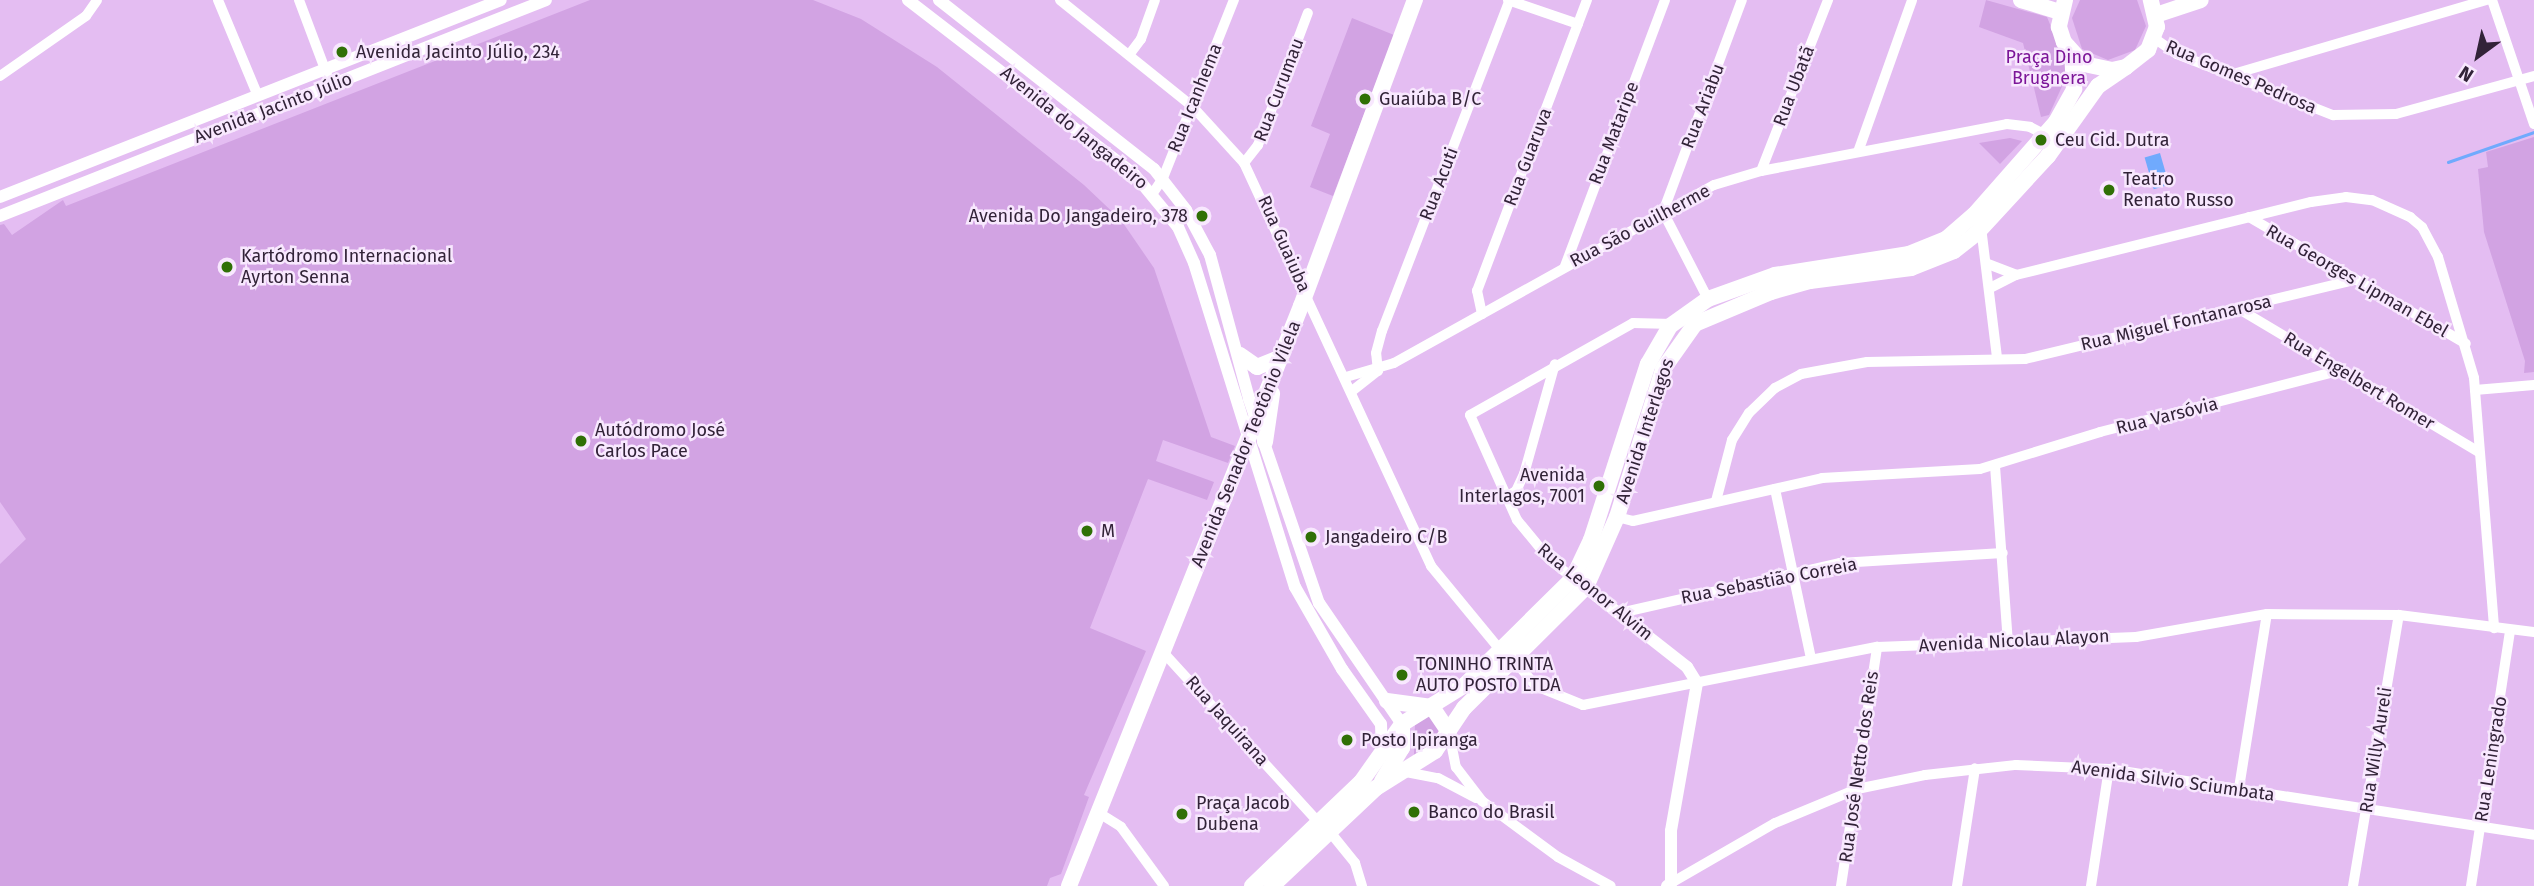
<!DOCTYPE html>
<html>
<head>
<meta charset="utf-8">
<style>
	body { margin:0 }
	#map { position:relative; width:2534px; height:886px; overflow:hidden; background:#e4bdf2; font-family:"Fira Sans",sans-serif }
	div>[style] { position:absolute }
	[style*='--x'] { left:calc(var(--x)*1px); top:calc(var(--y)*1px); width:calc(var(--w)*1px); rotate:calc(var(--a)*1deg) }
	.green>* { inset:0; background:#d2a3e3 }
	.water>* { inset:0; background:#70aafd; transform-origin:0 0 }
	.stream>* { height:2.5px; margin:-1.25px; padding:0 1.25px; transform-origin:1.25px; border-radius:1.25px; background:#70aafd }
	.minor>* { height:10px; margin:-5px; padding:0 5px; transform-origin:5px; border-radius:5px; background:#fff }
	.tertiary>* { height:12px; margin:-6px; padding:0 6px; transform-origin:6px; border-radius:6px; background:#fff }
	.primary>* { height:16px; margin:-8px; padding:0 8px; transform-origin:8px; border-radius:8px; background:#fff }
	.dots>* { width:19px; height:19px; translate:-50% -50%; box-sizing:border-box; border:4px solid #f8e8fe; border-radius:50% }
	span { translate:-50% -50%; white-space:nowrap; text-align:center; line-height:1.15; -webkit-text-stroke:5px #f8e8fe; paint-order:stroke }
	.poi-label { font-size:18px; color:#322338 }
	.left { translate:0 -50%; text-align:left }
	.right { translate:-100% -50%; text-align:right }
	.park-label { font-size:18px; color:#7c1598 }
	.street-label { font-size:18px; color:#322338 }
	.north { position:absolute; left:2443px; top:21px; width:70px; height:70px; -webkit-text-stroke:5px #f8e8fe; paint-order:stroke; rotate:213deg; font-size:19px; font-weight:700; line-height:28px; text-align:center; color:#322338 }
	.north::after { content:''; display:block; margin:auto; width:24px; height:32px; background:#322338; clip-path:polygon(50% 0,100% 100%,50% 72%,0 100%) }
</style>
</head>
<body>
<div id="map">
	<div class="green">
		<div style="clip-path:polygon(590px 0,813px 0,861px 19px,937px 67px,1084px 185px,1121px 220px,1154px 268px,1211px 437px,1235px 446px,1228px 463px,1163px 440px,1156px 461px,1214px 482px,1207px 500px,1148px 479px,1090px 628px,1146px 651px,1084px 795px,1089px 797px,1061px 874px,1050px 878px,1047px 886px,0 886px,0 564px,26px 539px,0 502px,0 225px,4px 224px,12px 235px,63px 200px,66px 206px)"></div>
		<div style="clip-path:polygon(1986px 0,2047px 17px,2069px 71px,2049px 115px,2041px 117px,2023px 43px,1979px 27px)"></div>
		<div style="clip-path:polygon(2080px 0,2137px 0,2146px 26px,2135px 50px,2108px 60px,2082px 49px,2072px 18px)"></div>
		<div style="clip-path:polygon(1352px 18px,1394px 35px,1333px 196px,1310px 187px,1330px 134px,1311px 126px)"></div>
		<div style="clip-path:polygon(2534px 137px,2534px 372px,2524px 373px,2525px 361px,2484px 232px,2478px 169px,2488px 167px,2486px 152px)"></div>
		<div style="clip-path:polygon(2010px 138px,2022px 141px,2000px 164px,1979px 143px)"></div>
		<div style="clip-path:polygon(1433px 713px,1444px 729px,1426px 751px,1414px 756px,1415px 723px)"></div>
	</div>
	<div class="water">
		<div style="left:2160px;top:153px;width:33px;height:16px;rotate:74deg"></div>
	</div>
	<div class="stream">
		<div style="--x:2448;--y:162;--w:91;--a:-19.2"></div>
	</div>
	<div class="minor">
		<div style="--x:218;--y:0;--w:104;--a:67.4"></div>
		<div style="--x:299;--y:0;--w:91;--a:69.4"></div>
		<div style="--x:1060;--y:0;--w:169;--a:38.8"></div>
		<div style="--x:1192;--y:106;--w:77;--a:47.6"></div>
		<div style="--x:1244;--y:163;--w:444;--a:65.1"></div>
		<div style="--x:1431;--y:566;--w:110;--a:50.5"></div>
		<div style="--x:1508;--y:0;--w:74;--a:18.9"></div>
		<div style="--x:2492;--y:0;--w:131;--a:71.3"></div>
		<div style="--x:2154;--y:38;--w:28;--a:35"></div>
		<div style="--x:2177;--y:54;--w:168;--a:21.4"></div>
		<div style="--x:2333;--y:115;--w:63;--a:-0.9"></div>
		<div style="--x:2396;--y:114;--w:143;--a:-15.4"></div>
		<div style="--x:1129;--y:55;--w:20;--a:-53"></div>
		<div style="--x:1141;--y:39;--w:41;--a:-70.3"></div>
		<div style="--x:2230;--y:75;--w:268;--a:-16.3"></div>
		<div style="--x:0;--y:76;--w:105;--a:-34.9"></div>
		<div style="--x:86;--y:16;--w:19;--a:-55"></div>
		<div style="--x:1858;--y:152;--w:161;--a:-70.4"></div>
		<div style="--x:1244;--y:163;--w:23;--a:-52"></div>
		<div style="--x:1258;--y:145;--w:141;--a:-69.3"></div>
		<div style="--x:1761;--y:171;--w:184;--a:-68.6"></div>
		<div style="--x:1153;--y:193;--w:18;--a:-56"></div>
		<div style="--x:1163;--y:178;--w:192;--a:-68.3"></div>
		<div style="--x:2249;--y:217;--w:251;--a:30.3"></div>
		<div style="--x:1981;--y:227;--w:132;--a:83"></div>
		<div style="--x:1988;--y:264;--w:30;--a:21"></div>
		<div style="--x:1565;--y:266;--w:284;--a:-69.4"></div>
		<div style="--x:1992;--y:287;--w:27;--a:-27"></div>
		<div style="--x:2016;--y:275;--w:304;--a:-13.9"></div>
		<div style="--x:2311;--y:202;--w:35;--a:-8"></div>
		<div style="--x:2346;--y:197;--w:26;--a:7"></div>
		<div style="--x:2372;--y:200;--w:42;--a:24.1"></div>
		<div style="--x:2410;--y:217;--w:16;--a:40"></div>
		<div style="--x:2422;--y:227;--w:34;--a:62"></div>
		<div style="--x:2438;--y:257;--w:126;--a:73.4"></div>
		<div style="--x:2474;--y:378;--w:251;--a:85.4"></div>
		<div style="--x:1708;--y:299;--w:98;--a:-117.3"></div>
		<div style="--x:1663;--y:212;--w:226;--a:-69.6"></div>
		<div style="--x:2239;--y:309;--w:279;--a:30.8"></div>
		<div style="--x:1482;--y:314;--w:24;--a:-102"></div>
		<div style="--x:1477;--y:291;--w:311;--a:-69.3"></div>
		<div style="--x:1378;--y:371;--w:18;--a:-96"></div>
		<div style="--x:1376;--y:353;--w:23;--a:-75"></div>
		<div style="--x:1382;--y:331;--w:355;--a:-68.9"></div>
		<div style="--x:1346;--y:377;--w:50;--a:-16.3"></div>
		<div style="--x:1394;--y:363;--w:366;--a:-29.1"></div>
		<div style="--x:1714;--y:185;--w:49;--a:-16.6"></div>
		<div style="--x:1761;--y:171;--w:250;--a:-10.8"></div>
		<div style="--x:2007;--y:124;--w:23;--a:7"></div>
		<div style="--x:2030;--y:127;--w:18;--a:27"></div>
		<div style="--x:2475;--y:390;--w:59;--a:-4.8"></div>
		<div style="--x:1352;--y:391;--w:33;--a:-38"></div>
		<div style="--x:1995;--y:466;--w:176;--a:85.8"></div>
		<div style="--x:1775;--y:489;--w:173;--a:78"></div>
		<div style="--x:1506;--y:497;--w:12;--a:-31"></div>
		<div style="--x:1516;--y:491;--w:19;--a:-65"></div>
		<div style="--x:1524;--y:474;--w:114;--a:-74.3"></div>
		<div style="--x:1716;--y:501;--w:63;--a:-75.3"></div>
		<div style="--x:1732;--y:440;--w:32;--a:-58"></div>
		<div style="--x:1749;--y:413;--w:36;--a:-44"></div>
		<div style="--x:1775;--y:388;--w:30;--a:-28"></div>
		<div style="--x:1801;--y:374;--w:67;--a:-10.3"></div>
		<div style="--x:1867;--y:362;--w:158;--a:-1.1"></div>
		<div style="--x:2025;--y:359;--w:338;--a:-13.5"></div>
		<div style="--x:1617;--y:517;--w:16;--a:14"></div>
		<div style="--x:1633;--y:521;--w:194;--a:-12.8"></div>
		<div style="--x:1822;--y:478;--w:158;--a:-3.3"></div>
		<div style="--x:1980;--y:469;--w:126;--a:-17.1"></div>
		<div style="--x:2100;--y:432;--w:249;--a:-14.4"></div>
		<div style="--x:1573;--y:578;--w:29;--a:-142"></div>
		<div style="--x:1550;--y:560;--w:52;--a:-129.5"></div>
		<div style="--x:1517;--y:520;--w:115;--a:-114.1"></div>
		<div style="--x:1470;--y:415;--w:187;--a:-29.4"></div>
		<div style="--x:1633;--y:323;--w:40;--a:1.4"></div>
		<div style="--x:1620;--y:613;--w:226;--a:-12.8"></div>
		<div style="--x:1840;--y:563;--w:163;--a:-3.5"></div>
		<div style="--x:1163;--y:652;--w:230;--a:47.6"></div>
		<div style="--x:1514;--y:660;--w:34;--a:50"></div>
		<div style="--x:1536;--y:686;--w:51;--a:22"></div>
		<div style="--x:1583;--y:705;--w:300;--a:-11.2"></div>
		<div style="--x:1877;--y:647;--w:259;--a:-2.2"></div>
		<div style="--x:2136;--y:637;--w:133;--a:-10"></div>
		<div style="--x:2267;--y:614;--w:132;--a:0.4"></div>
		<div style="--x:2399;--y:615;--w:136;--a:7.2"></div>
		<div style="--x:1449;--y:732;--w:36;--a:79"></div>
		<div style="--x:1456;--y:767;--w:43;--a:52.6"></div>
		<div style="--x:1482;--y:801;--w:94;--a:36.4"></div>
		<div style="--x:1558;--y:857;--w:60;--a:28.7"></div>
		<div style="--x:1406;--y:772;--w:33;--a:11"></div>
		<div style="--x:1438;--y:778;--w:43;--a:27.8"></div>
		<div style="--x:2239;--y:788;--w:176;--a:-80.9"></div>
		<div style="--x:1099;--y:813;--w:26;--a:32"></div>
		<div style="--x:1121;--y:827;--w:73;--a:53.9"></div>
		<div style="--x:1330;--y:832;--w:40;--a:51"></div>
		<div style="--x:1355;--y:863;--w:24;--a:73"></div>
		<div style="--x:1671;--y:883;--w:120;--a:-30"></div>
		<div style="--x:1775;--y:823;--w:89;--a:-22.5"></div>
		<div style="--x:1857;--y:789;--w:69;--a:-11.6"></div>
		<div style="--x:1925;--y:775;--w:92;--a:-6.3"></div>
		<div style="--x:2016;--y:765;--w:93;--a:2.5"></div>
		<div style="--x:2109;--y:769;--w:430;--a:8.8"></div>
		<div style="--x:1841;--y:886;--w:242;--a:-81.4"></div>
		<div style="--x:1957;--y:886;--w:119;--a:-81.3"></div>
		<div style="--x:2091;--y:886;--w:118;--a:-81.3"></div>
		<div style="--x:2353;--y:886;--w:275;--a:-80.4"></div>
		<div style="--x:2471;--y:886;--w:257;--a:-81.3"></div>
	</div>
	<div class="tertiary">
		<div style="--x:908;--y:0;--w:285;--a:37.6"></div>
		<div style="--x:1134;--y:174;--w:69;--a:50.3"></div>
		<div style="--x:1178;--y:227;--w:39;--a:66"></div>
		<div style="--x:1194;--y:263;--w:339;--a:72.7"></div>
		<div style="--x:1295;--y:587;--w:95;--a:60.2"></div>
		<div style="--x:1342;--y:669;--w:67;--a:54.7"></div>
		<div style="--x:1381;--y:724;--w:27;--a:88"></div>
		<div style="--x:939;--y:0;--w:273;--a:38.2"></div>
		<div style="--x:1154;--y:169;--w:52;--a:52"></div>
		<div style="--x:1186;--y:210;--w:51;--a:61.9"></div>
		<div style="--x:1210;--y:255;--w:149;--a:74.8"></div>
		<div style="--x:1249;--y:399;--w:216;--a:71.1"></div>
		<div style="--x:1319;--y:603;--w:147;--a:55.6"></div>
		<div style="--x:0;--y:197;--w:538;--a:-21.47"></div>
		<div style="--x:0;--y:216;--w:587;--a:-21.58"></div>
		<div style="--x:1580;--y:583;--w:136;--a:38.1"></div>
		<div style="--x:1687;--y:667;--w:19;--a:58"></div>
		<div style="--x:1697;--y:683;--w:150;--a:100"></div>
		<div style="--x:1671;--y:831;--w:52;--a:90"></div>
		<div style="--x:1671;--y:883;--w:5;--a:143"></div>
	</div>
	<div class="primary">
		<div style="--x:2021;--y:0;--w:41;--a:17.1"></div>
		<div style="--x:2065;--y:0;--w:28;--a:103"></div>
		<div style="--x:2059;--y:27;--w:16;--a:72"></div>
		<div style="--x:2064;--y:42;--w:30;--a:48"></div>
		<div style="--x:2084;--y:64;--w:29;--a:12"></div>
		<div style="--x:2112;--y:70;--w:14;--a:-12"></div>
		<div style="--x:2126;--y:67;--w:28;--a:-38"></div>
		<div style="--x:2148;--y:50;--w:25;--a:-69"></div>
		<div style="--x:2157;--y:27;--w:28;--a:-103"></div>
		<div style="--x:2156;--y:15;--w:47;--a:-18.4"></div>
		<div style="--x:1240;--y:355;--w:21;--a:35"></div>
		<div style="--x:1257;--y:367;--w:24;--a:-22"></div>
		<div style="--x:1265;--y:442;--w:49;--a:-81.7"></div>
		<div style="--x:1387;--y:701;--w:45;--a:7.6"></div>
		<div style="--x:1432;--y:707;--w:30;--a:56"></div>
		<div style="--x:1382;--y:781;--w:39;--a:-59"></div>
		<div style="--x:1402;--y:748;--w:24;--a:-90"></div>
		<div style="--x:1069;--y:886;--w:625;--a:-68.2"></div>
		<div style="--x:1301;--y:306;--w:327;--a:-69.6"></div>
		<div style="--x:1252;--y:886;--w:151;--a:-43.7"></div>
		<div style="--x:1361;--y:782;--w:71;--a:-54.7"></div>
		<div style="--x:1402;--y:724;--w:74;--a:-31.8"></div>
		<div style="--x:1465;--y:685;--w:152;--a:-44.7"></div>
		<div style="--x:1573;--y:578;--w:42;--a:-64.7"></div>
		<div style="--x:1591;--y:540;--w:185;--a:-72.1"></div>
		<div style="--x:1648;--y:364;--w:44;--a:-59.9"></div>
		<div style="--x:1670;--y:326;--w:47;--a:-35.4"></div>
		<div style="--x:1708;--y:299;--w:71;--a:-19.7"></div>
		<div style="--x:1775;--y:275;--w:136;--a:-8.9"></div>
		<div style="--x:1909;--y:254;--w:40;--a:-22"></div>
		<div style="--x:1946;--y:239;--w:37;--a:-41"></div>
		<div style="--x:1974;--y:215;--w:124;--a:-48.6"></div>
		<div style="--x:2056;--y:122;--w:38;--a:-61"></div>
		<div style="--x:2074;--y:89;--w:34;--a:-93"></div>
		<div style="--x:1272;--y:886;--w:143;--a:-43.3"></div>
		<div style="--x:1376;--y:788;--w:70;--a:-32.1"></div>
		<div style="--x:1435;--y:751;--w:52;--a:-56"></div>
		<div style="--x:1464;--y:708;--w:172;--a:-44.8"></div>
		<div style="--x:1586;--y:587;--w:77;--a:-66.1"></div>
		<div style="--x:1617;--y:517;--w:155;--a:-72.7"></div>
		<div style="--x:1663;--y:369;--w:55;--a:-54.6"></div>
		<div style="--x:1695;--y:324;--w:82;--a:-22.8"></div>
		<div style="--x:1771;--y:292;--w:41;--a:-15.8"></div>
		<div style="--x:1810;--y:281;--w:102;--a:-7.3"></div>
		<div style="--x:1911;--y:268;--w:46;--a:-21.6"></div>
		<div style="--x:1954;--y:251;--w:28;--a:-38"></div>
		<div style="--x:1976;--y:234;--w:106;--a:-47.3"></div>
		<div style="--x:2048;--y:156;--w:86;--a:-54.5"></div>
		<div style="--x:2098;--y:86;--w:34;--a:-34"></div>
	</div>
	<div class="dots">
		<div style="left:342px;top:52px;background:#307006"></div>
		<div style="left:1365px;top:99px;background:#307006"></div>
		<div style="left:2041px;top:140px;background:#307006"></div>
		<div style="left:2109px;top:190px;background:#307006"></div>
		<div style="left:1202px;top:216px;background:#307006"></div>
		<div style="left:227px;top:267px;background:#307006"></div>
		<div style="left:581px;top:441px;background:#307006"></div>
		<div style="left:1599px;top:486px;background:#307006"></div>
		<div style="left:1087px;top:531px;background:#307006"></div>
		<div style="left:1311px;top:537px;background:#307006"></div>
		<div style="left:1402px;top:675px;background:#307006"></div>
		<div style="left:1347px;top:740px;background:#307006"></div>
		<div style="left:1414px;top:812px;background:#307006"></div>
		<div style="left:1182px;top:814px;background:#307006"></div>
	</div>
	<div class="poi-label">
		<span class="left" style="left:356px;top:52px">Avenida Jacinto Júlio, 234</span>
		<span class="left" style="left:1379px;top:99px">Guaiúba B/C</span>
		<span class="left" style="left:2055px;top:140px">Ceu Cid. Dutra</span>
		<span class="left" style="left:2123px;top:190px">Teatro<br>Renato Russo</span>
		<span class="right" style="left:1188px;top:216px">Avenida Do Jangadeiro, 378</span>
		<span class="left" style="left:241px;top:267px">Kartódromo Internacional<br>Ayrton Senna</span>
		<span class="left" style="left:595px;top:441px">Autódromo José<br>Carlos Pace</span>
		<span class="right" style="left:1585px;top:486px">Avenida<br>Interlagos, 7001</span>
		<span class="left" style="left:1101px;top:531px">M</span>
		<span class="left" style="left:1325px;top:537px">Jangadeiro C/B</span>
		<span class="left" style="left:1416px;top:675px">TONINHO TRINTA<br>AUTO POSTO LTDA</span>
		<span class="left" style="left:1361px;top:740px">Posto Ipiranga</span>
		<span class="left" style="left:1196px;top:814px">Praça Jacob<br>Dubena</span>
		<span class="left" style="left:1428px;top:812px">Banco do Brasil</span>
	</div>
	<div class="park-label">
		<span style="left:2049px;top:68px">Praça Dino<br>Brugnera</span>
	</div>
	<div class="street-label">
		<span style="left:2241px;top:77px;rotate:23deg">Rua Gomes Pedrosa</span>
		<span style="left:1794px;top:86px;rotate:-69deg">Rua Ubatã</span>
		<span style="left:1279px;top:90px;rotate:-69deg">Rua Curumau</span>
		<span style="left:1195px;top:98px;rotate:-68deg">Rua Icanhema</span>
		<span style="left:1703px;top:106px;rotate:-69deg">Rua Ariabu</span>
		<span style="left:273px;top:108px;rotate:-21deg">Avenida Jacinto Júlio</span>
		<span style="left:1074px;top:128px;rotate:39deg">Avenida do Jangadeiro</span>
		<span style="left:1614px;top:133px;rotate:-69deg">Rua Mataripe</span>
		<span style="left:1528px;top:157px;rotate:-69deg">Rua Guaruva</span>
		<span style="left:1439px;top:184px;rotate:-69deg">Rua Acuti</span>
		<span style="left:1640px;top:226px;rotate:-28deg">Rua São Guilherme</span>
		<span style="left:1284px;top:244px;rotate:66deg">Rua Guaiuba</span>
		<span style="left:2357px;top:281px;rotate:30deg">Rua Georges Lipman Ebel</span>
		<span style="left:2176px;top:323px;rotate:-13deg">Rua Miguel Fontanarosa</span>
		<span style="left:2359px;top:381px;rotate:31deg">Rua Engelbert Romer</span>
		<span style="left:2167px;top:416px;rotate:-14deg">Rua Varsóvia</span>
		<span style="left:1645px;top:431px;rotate:-72deg">Avenida Interlagos</span>
		<span style="left:1246px;top:444px;rotate:-68deg">Avenida Senador Teotônio Vilela</span>
		<span style="left:1769px;top:581px;rotate:-11deg">Rua Sebastião Correia</span>
		<span style="left:1595px;top:592px;rotate:39deg">Rua Leonor Alvim</span>
		<span style="left:2014px;top:641px;rotate:-3deg">Avenida Nicolau Alayon</span>
		<span style="left:1227px;top:721px;rotate:48deg">Rua Jaquirana</span>
		<span style="left:2376px;top:750px;rotate:-81deg">Rua Willy Aureli</span>
		<span style="left:2491px;top:759px;rotate:-81deg">Rua Leningrado</span>
		<span style="left:1859px;top:767px;rotate:-82deg">Rua José Netto dos Reis</span>
		<span style="left:2173px;top:781px;rotate:8deg">Avenida Silvio Sciumbata</span>
	</div>
	<div class="north">N</div>
</div>
</body>
</html>
